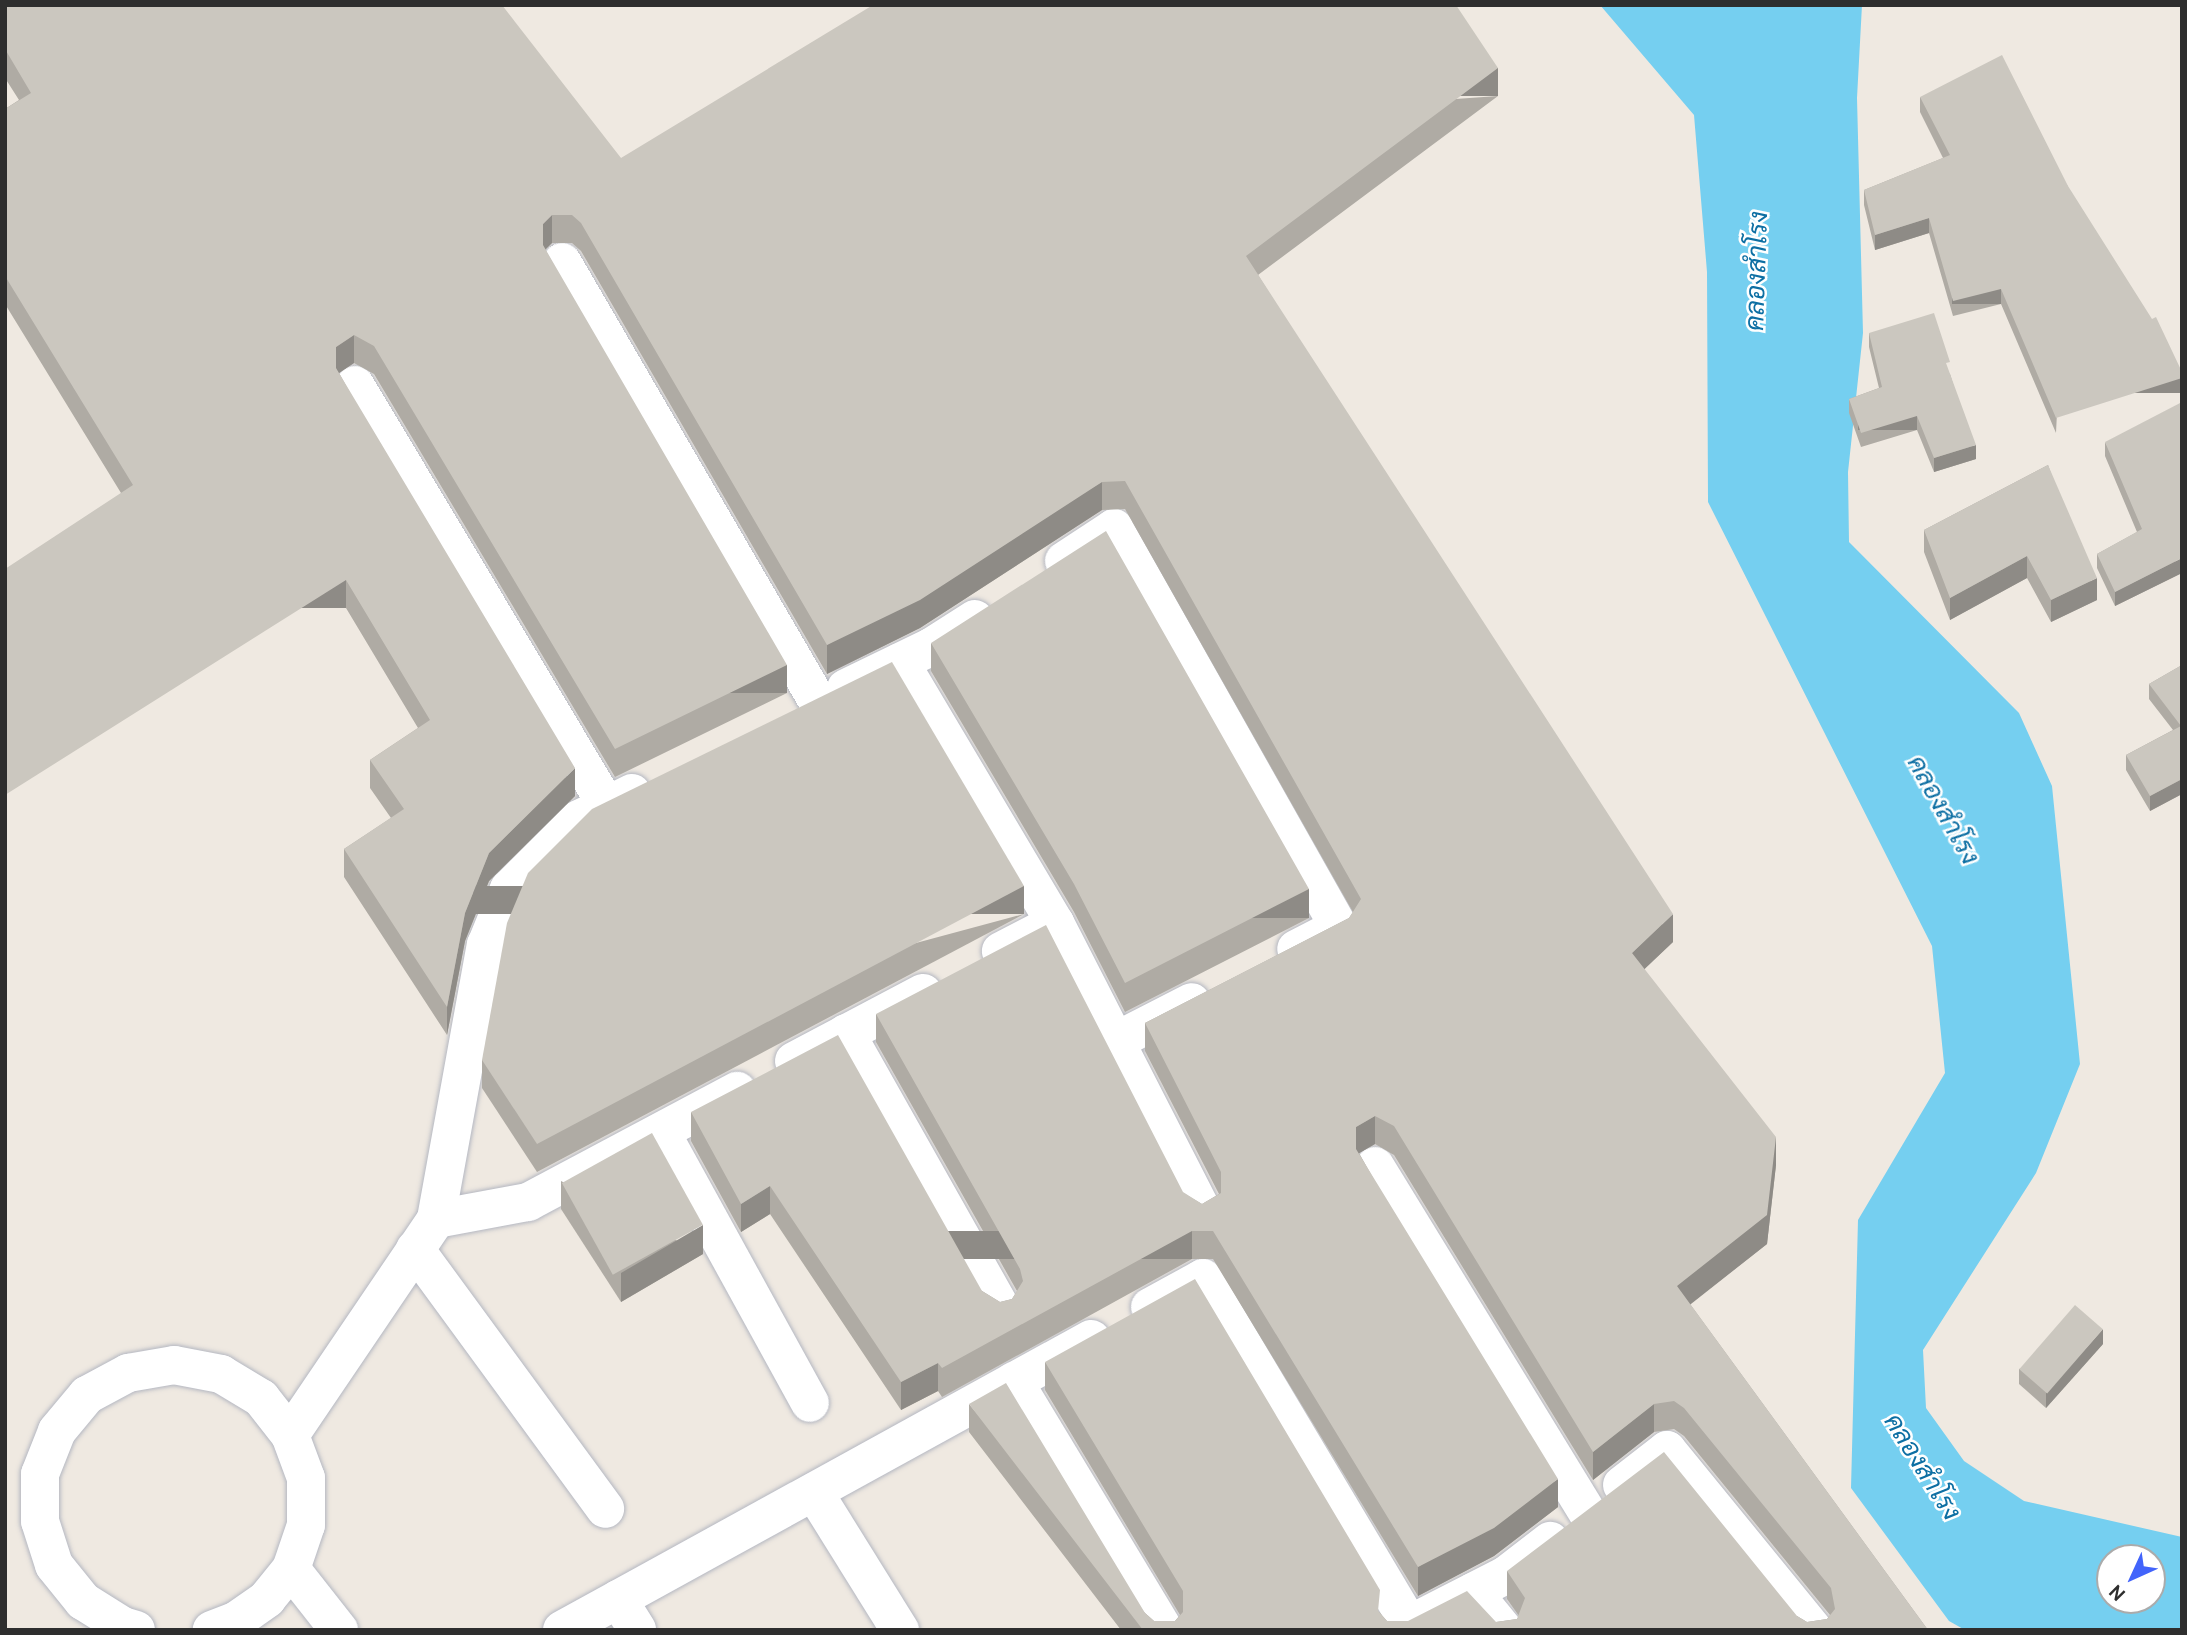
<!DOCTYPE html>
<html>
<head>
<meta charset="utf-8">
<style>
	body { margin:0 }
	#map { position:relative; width:2187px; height:1635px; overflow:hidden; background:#efe9e1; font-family:Cabin,Sarabun,sans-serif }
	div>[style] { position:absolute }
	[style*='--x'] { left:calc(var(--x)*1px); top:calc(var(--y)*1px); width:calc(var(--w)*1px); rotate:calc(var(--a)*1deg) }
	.water>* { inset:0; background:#75cff0 }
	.roads { filter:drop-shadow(0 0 2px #b4b7c1) drop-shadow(0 0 2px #b4b7c1) }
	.minor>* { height:38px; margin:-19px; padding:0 19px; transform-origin:19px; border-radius:19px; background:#fff }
	.wall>* { inset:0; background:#afaba4 }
	.shaded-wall>* { inset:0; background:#8e8b86; transform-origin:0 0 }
	.building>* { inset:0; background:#cbc7bf; transform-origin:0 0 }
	span { translate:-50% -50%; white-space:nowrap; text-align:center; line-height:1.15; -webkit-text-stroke:5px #fff; paint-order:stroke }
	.water-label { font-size:26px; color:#0d6fa3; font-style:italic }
	.frame { position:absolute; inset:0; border:7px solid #2e2e2e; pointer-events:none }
	.north { position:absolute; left:2096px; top:1544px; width:70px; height:70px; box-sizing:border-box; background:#fff; border:2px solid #ababab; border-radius:50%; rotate:225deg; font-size:19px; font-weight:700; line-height:28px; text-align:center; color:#2e2e2e }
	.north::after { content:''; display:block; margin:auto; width:24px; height:32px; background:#4264fb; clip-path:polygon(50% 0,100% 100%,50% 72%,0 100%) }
</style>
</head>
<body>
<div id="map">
	<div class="water">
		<div style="clip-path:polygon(evenodd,1600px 5px,1862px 5px,1857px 98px,1863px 333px,1848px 472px,1849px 542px,2019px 713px,2052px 786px,2080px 1064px,2036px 1173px,1923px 1350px,1926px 1408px,1964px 1461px,2024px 1501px,2182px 1537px,2182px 1630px,1965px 1630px,1949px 1621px,1851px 1488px,1858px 1220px,1945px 1073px,1932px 946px,1708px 502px,1707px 272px,1694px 115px,1600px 5px,2110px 1558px,2152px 1558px,2152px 1600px,2110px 1600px,2110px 1558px)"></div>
	</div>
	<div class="roads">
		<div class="minor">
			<div style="--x:562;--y:262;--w:509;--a:59.81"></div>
			<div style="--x:355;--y:385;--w:489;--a:59.1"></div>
			<div style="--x:1064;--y:561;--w:60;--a:-33.4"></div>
			<div style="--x:1114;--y:528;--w:458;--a:60.6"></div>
			<div style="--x:1339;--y:927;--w:48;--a:152.9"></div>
			<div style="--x:900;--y:662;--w:304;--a:59.3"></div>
			<div style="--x:1055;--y:923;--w:61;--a:152.6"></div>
			<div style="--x:846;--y:688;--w:94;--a:-25.8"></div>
			<div style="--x:931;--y:647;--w:52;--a:-32.5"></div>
			<div style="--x:1055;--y:923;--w:322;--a:62.9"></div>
			<div style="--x:846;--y:1033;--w:316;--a:60.6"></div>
			<div style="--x:1116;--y:1041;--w:85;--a:-27.2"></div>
			<div style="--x:794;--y:1061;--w:146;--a:-27.8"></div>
			<div style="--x:661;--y:1132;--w:309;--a:61.2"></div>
			<div style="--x:1375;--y:1166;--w:406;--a:58.5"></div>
			<div style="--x:436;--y:1219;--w:94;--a:-10.5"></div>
			<div style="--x:528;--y:1202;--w:237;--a:-28"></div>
			<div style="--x:415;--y:1249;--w:322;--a:53.8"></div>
			<div style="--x:1150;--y:1307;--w:60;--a:-28.7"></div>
			<div style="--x:1203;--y:1278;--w:403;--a:59.2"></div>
			<div style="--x:1014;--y:1381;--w:291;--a:58.9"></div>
			<div style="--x:290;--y:1435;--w:261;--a:-55.9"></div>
			<div style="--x:436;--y:1219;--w:279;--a:-79.7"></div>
			<div style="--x:486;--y:945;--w:61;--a:-67.7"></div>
			<div style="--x:509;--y:889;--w:99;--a:-45"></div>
			<div style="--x:579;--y:819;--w:59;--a:-26.1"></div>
			<div style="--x:1622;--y:1485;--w:57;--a:-37.9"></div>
			<div style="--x:1667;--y:1450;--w:232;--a:50.8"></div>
			<div style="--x:814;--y:1492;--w:163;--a:58.1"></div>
			<div style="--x:291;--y:1569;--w:78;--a:51.8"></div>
			<div style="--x:1473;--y:1592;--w:49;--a:50.8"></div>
			<div style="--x:618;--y:1599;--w:36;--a:58"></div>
			<div style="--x:1422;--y:1618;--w:94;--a:-27.1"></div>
			<div style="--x:1506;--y:1575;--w:56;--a:-37.7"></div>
			<div style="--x:136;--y:1630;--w:14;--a:-163"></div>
			<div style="--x:123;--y:1626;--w:47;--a:-148"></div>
			<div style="--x:83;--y:1601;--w:46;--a:-128.9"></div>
			<div style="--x:54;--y:1565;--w:46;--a:-107.7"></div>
			<div style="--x:40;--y:1521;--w:47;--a:-90"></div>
			<div style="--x:40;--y:1474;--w:46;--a:-68.4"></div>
			<div style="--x:57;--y:1431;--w:47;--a:-50.2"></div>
			<div style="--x:87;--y:1395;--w:47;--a:-28.2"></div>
			<div style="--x:128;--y:1373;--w:47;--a:-9.9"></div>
			<div style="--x:174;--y:1365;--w:48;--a:10.8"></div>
			<div style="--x:221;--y:1374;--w:47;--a:31"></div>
			<div style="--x:261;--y:1398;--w:47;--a:51.9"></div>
			<div style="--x:290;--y:1435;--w:46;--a:69.6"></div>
			<div style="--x:306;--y:1478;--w:47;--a:90"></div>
			<div style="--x:306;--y:1525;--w:46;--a:108.8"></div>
			<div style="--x:291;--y:1569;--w:38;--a:129"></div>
			<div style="--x:267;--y:1599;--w:39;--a:145"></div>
			<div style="--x:235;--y:1621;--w:25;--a:159"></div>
			<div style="--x:562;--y:1630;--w:604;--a:-28.81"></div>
		</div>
	</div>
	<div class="wall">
		<div style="clip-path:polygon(5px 5px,621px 158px,1498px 96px,1258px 275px,1673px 942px,1644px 969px,1776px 1165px,1767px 1244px,1690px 1304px,1928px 1630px,1121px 1630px,969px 1432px,969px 1404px,1145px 1613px,1154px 1621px,1175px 1621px,1180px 1615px,1045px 1390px,1045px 1362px,1380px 1613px,1387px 1621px,1496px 1622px,1517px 1619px,1519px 1616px,1507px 1599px,1507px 1571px,1797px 1616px,1807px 1622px,1827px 1619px,1830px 1615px,1684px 1436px,1674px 1429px,1654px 1432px,1593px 1480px,1394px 1155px,1375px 1144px,1359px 1153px,1558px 1507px,1494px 1556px,1418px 1596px,1213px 1259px,1192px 1259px,942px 1397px,938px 1391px,901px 1410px,770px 1214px,741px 1232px,691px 1141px,691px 1112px,1000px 1302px,1012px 1299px,1017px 1291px,876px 1042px,876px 1014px,1202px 1204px,1219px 1194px,1145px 1051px,1145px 1023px,1349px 918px,1353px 912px,1125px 509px,1102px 510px,920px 628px,827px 674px,581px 251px,572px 243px,552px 243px,545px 249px,787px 693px,615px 777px,374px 374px,354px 363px,339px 373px,575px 796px,489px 881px,465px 941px,447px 1035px,344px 877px,344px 849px,391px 818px,370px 788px,370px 760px,418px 728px,346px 608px,121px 493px,5px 304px,5px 109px,19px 100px,5px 78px)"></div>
		<div style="clip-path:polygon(1920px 97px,2068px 186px,2056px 433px,2001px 304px,1953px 316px,1929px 233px,1875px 250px,1864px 205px,1864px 190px,1943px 158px,1920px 112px)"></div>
		<div style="clip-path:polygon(1869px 333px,1950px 374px,1976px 459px,1934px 472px,1917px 430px,1861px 447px,1849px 413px,1849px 399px,1879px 388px,1869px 347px)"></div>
		<div style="clip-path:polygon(2105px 442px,2182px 573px,2115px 606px,2097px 568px,2097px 554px,2137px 532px,2105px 456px)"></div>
		<div style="clip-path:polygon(2048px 465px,2097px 600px,2051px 622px,2027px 578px,1950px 620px,1924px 552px,1924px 530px)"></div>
		<div style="clip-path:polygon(931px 643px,1309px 918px,1125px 1012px,1074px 912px,931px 671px)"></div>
		<div style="clip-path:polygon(2182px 665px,2182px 794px,2150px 811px,2126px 770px,2126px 755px,2173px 730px,2149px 699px,2149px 684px)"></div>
		<div style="clip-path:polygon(1024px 914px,537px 1172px,482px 1088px,482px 1060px)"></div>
		<div style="clip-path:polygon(561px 1181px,703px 1254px,621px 1302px,561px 1209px)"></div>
		<div style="clip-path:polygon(2103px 1344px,2046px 1408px,2019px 1384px,2019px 1369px)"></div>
	</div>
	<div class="shaded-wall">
		<div style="left:1498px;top:68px;width:28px;height:314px;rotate:90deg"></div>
		<div style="clip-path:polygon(552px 215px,552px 243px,543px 252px,543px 224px)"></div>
		<div style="clip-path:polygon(1929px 218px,1929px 233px,1875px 250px,1875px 235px)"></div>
		<div style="left:2001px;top:289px;width:15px;height:49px;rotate:90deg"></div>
		<div style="clip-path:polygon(354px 335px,354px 363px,336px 375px,336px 347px)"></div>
		<div style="left:2182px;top:378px;width:15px;height:132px;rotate:90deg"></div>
		<div style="left:1917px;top:416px;width:14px;height:59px;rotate:90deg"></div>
		<div style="clip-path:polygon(1976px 445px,1976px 459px,1934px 472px,1934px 458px)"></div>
		<div style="clip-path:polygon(1102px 482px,1102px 510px,920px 628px,827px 674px,827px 645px)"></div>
		<div style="clip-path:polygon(2027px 556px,2027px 578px,1950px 620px,1950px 598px)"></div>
		<div style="clip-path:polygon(2182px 558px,2182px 573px,2115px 606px,2115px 592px)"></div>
		<div style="clip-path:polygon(2097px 578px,2097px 600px,2051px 622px,2051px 600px)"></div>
		<div style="left:346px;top:580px;width:28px;height:403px;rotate:90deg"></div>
		<div style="left:787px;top:665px;width:28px;height:191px;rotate:90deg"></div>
		<div style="clip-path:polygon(575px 768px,575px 796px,489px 881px,465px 941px,447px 1035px,447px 1007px,465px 913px,489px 853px)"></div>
		<div style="clip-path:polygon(2182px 779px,2182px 794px,2150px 811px,2150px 796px)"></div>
		<div style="left:1024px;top:886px;width:28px;height:551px;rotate:90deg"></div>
		<div style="left:1309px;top:889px;width:29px;height:207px;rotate:90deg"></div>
		<div style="clip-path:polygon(1673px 914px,1673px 942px,1632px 981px,1632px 953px)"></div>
		<div style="clip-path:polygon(1375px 1116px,1375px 1144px,1356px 1155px,1356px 1127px)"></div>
		<div style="clip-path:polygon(1776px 1137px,1776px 1165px,1767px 1244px,1677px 1315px,1677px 1286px)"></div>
		<div style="clip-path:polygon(770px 1186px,770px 1214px,741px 1232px,741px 1204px)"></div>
		<div style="clip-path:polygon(703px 1225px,703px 1254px,621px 1302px,621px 1273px)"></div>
		<div style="left:1192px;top:1231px;width:28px;height:285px;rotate:90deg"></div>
		<div style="clip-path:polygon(2103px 1329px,2103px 1344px,2046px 1408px,2046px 1393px)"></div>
		<div style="clip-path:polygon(938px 1363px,938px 1391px,901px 1410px,901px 1382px)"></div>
		<div style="clip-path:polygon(1654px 1404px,1654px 1432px,1593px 1480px,1593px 1452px)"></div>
		<div style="clip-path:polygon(1558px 1479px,1558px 1507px,1494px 1556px,1418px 1596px,1418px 1567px)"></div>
	</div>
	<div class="building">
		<div style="clip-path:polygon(5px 5px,502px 5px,621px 158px,873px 5px,1456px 5px,1498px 68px,1246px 256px,1673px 914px,1632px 953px,1776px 1137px,1767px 1215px,1677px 1286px,1928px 1630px,1143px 1630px,969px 1404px,1006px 1383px,1145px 1613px,1154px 1621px,1175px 1621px,1183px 1612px,1183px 1591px,1045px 1362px,1195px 1279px,1380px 1590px,1378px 1611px,1387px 1621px,1408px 1621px,1467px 1591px,1496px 1622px,1517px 1619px,1525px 1598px,1507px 1571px,1664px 1452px,1797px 1616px,1807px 1622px,1827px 1619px,1835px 1609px,1831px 1588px,1684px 1408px,1674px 1401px,1654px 1404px,1593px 1452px,1394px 1126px,1375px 1116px,1356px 1127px,1356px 1149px,1558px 1479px,1494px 1528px,1418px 1567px,1213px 1231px,1192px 1231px,942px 1368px,938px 1363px,901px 1382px,770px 1186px,741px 1204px,691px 1112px,838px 1035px,982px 1291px,1000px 1302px,1012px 1299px,1023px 1281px,1020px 1269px,876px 1014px,1046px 925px,1183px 1192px,1202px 1204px,1221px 1193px,1221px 1172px,1145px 1023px,1349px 918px,1361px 899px,1125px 481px,1102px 482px,920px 600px,827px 645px,581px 223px,572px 215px,552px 215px,543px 224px,543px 245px,787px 665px,615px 749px,374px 346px,354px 335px,336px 347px,336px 368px,575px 768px,489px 853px,465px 913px,447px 1007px,344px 849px,404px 809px,370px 760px,430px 720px,346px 580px,5px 795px,5px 569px,133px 485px,5px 276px,5px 109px,31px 93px,5px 49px)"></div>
		<div style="clip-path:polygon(2002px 55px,2068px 186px,2152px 319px,2156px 317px,2182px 372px,2182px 378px,2056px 418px,2001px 289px,1953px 301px,1929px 218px,1875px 235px,1864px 190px,1950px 155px,1920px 97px)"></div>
		<div style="clip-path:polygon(1934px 313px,1950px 362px,1946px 363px,1976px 445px,1934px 458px,1917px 416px,1861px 433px,1849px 399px,1882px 387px,1869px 333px)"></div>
		<div style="clip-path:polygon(2182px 402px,2182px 558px,2115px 592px,2097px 554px,2142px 529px,2105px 442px)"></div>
		<div style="clip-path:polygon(2048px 465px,2097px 578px,2051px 600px,2027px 556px,1950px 598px,1924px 530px)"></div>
		<div style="clip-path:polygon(1106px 531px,1309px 889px,1125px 983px,1074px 884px,931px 643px)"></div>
		<div style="clip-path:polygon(892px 662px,1024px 886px,537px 1144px,482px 1060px,507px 923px,528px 873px,592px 809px)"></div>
		<div style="clip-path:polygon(2182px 665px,2182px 779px,2150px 796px,2126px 755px,2181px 726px,2149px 684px)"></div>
		<div style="left:652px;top:1133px;width:105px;height:103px;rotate:61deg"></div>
		<div style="left:2075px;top:1305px;width:37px;height:85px;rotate:41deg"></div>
	</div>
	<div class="water-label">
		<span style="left:1757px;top:271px;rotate:-88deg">คลองสำโรง</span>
		<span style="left:1943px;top:810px;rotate:61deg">คลองสำโรง</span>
		<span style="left:1922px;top:1467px;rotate:58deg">คลองสำโรง</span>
	</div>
	<div class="frame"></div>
	<div class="north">N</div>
</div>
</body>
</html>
